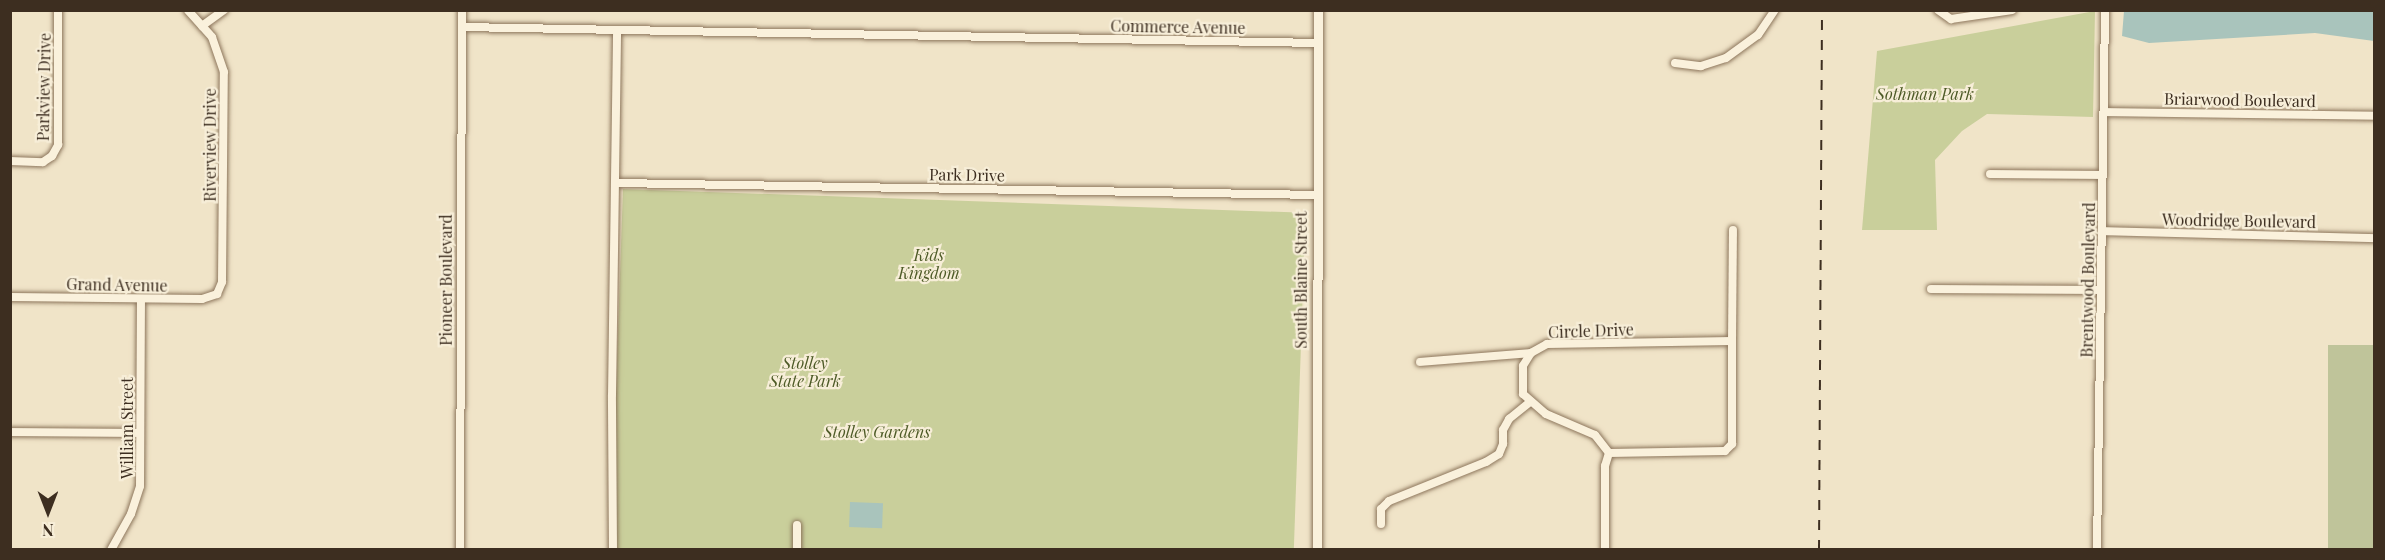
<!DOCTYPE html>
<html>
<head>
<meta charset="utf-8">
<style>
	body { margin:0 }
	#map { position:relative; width:2385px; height:560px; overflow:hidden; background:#f0e4c8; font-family:"Playfair Display",serif }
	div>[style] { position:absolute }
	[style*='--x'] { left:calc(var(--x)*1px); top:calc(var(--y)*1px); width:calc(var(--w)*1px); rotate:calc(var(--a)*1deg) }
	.green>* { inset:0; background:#c9cf9b; transform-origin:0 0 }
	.cemetery>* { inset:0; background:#bfc49a; transform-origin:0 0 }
	.water>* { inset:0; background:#a9c4bc; transform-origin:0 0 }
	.roads { filter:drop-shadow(0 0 2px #8d765c) drop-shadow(0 0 2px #8d765c) }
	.minor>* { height:8px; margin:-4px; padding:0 4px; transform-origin:4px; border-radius:4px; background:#faf1dc }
	.tertiary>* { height:9px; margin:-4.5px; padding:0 4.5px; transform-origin:4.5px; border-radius:4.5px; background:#faf1dc }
	.rail>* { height:2px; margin-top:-1px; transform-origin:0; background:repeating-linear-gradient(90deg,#3d2e20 0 10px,transparent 0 20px) }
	span { translate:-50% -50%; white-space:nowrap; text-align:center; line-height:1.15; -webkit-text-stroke:4.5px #f7eed8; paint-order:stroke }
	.street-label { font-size:16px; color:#3d2e20 }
	.park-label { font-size:16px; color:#4d5a26; font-style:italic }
	.frame { position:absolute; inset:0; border:12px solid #3d2e20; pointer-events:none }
	.north { position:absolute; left:18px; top:482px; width:60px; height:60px; -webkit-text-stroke:4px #f7eed8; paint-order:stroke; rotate:180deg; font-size:16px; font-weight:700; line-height:24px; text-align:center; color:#3d2e20 }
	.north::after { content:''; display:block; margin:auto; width:21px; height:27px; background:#3d2e20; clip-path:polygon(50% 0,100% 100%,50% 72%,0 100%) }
</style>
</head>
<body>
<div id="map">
	<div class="green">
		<div style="clip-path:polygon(2095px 11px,2093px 117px,1987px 114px,1962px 131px,1935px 160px,1937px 230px,1862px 230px,1877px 51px)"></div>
		<div style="left:623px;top:189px;width:683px;height:361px;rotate:2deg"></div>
	</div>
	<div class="cemetery">
		<div style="left:2328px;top:345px;width:46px;height:204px"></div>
	</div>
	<div class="water">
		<div style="clip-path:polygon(2124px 11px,2374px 11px,2374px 41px,2315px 33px,2149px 43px,2122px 36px)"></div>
		<div style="left:850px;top:502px;width:33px;height:25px;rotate:2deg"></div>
	</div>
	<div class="roads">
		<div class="minor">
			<div style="--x:1938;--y:10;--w:16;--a:35"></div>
			<div style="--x:1951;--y:19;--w:62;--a:-8.4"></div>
			<div style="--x:202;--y:26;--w:27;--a:-36"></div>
			<div style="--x:462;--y:27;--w:856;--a:1.07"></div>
			<div style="--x:1675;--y:63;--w:26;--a:7"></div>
			<div style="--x:1701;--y:66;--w:26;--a:-18"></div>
			<div style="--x:1726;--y:58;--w:39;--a:-36"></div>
			<div style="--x:1758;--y:35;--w:30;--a:-56"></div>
			<div style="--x:2104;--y:112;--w:270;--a:0.8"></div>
			<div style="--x:10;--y:161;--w:33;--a:2"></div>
			<div style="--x:43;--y:162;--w:11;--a:-34"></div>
			<div style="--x:52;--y:156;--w:13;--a:-61"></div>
			<div style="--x:58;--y:145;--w:135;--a:-90"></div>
			<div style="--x:1990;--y:174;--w:113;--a:0.5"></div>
			<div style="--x:617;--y:183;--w:699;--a:0.98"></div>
			<div style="--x:2102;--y:231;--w:272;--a:1.5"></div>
			<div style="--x:1931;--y:289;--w:170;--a:0.3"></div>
			<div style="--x:10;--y:297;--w:192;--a:0.6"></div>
			<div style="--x:202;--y:299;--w:16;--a:-18"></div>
			<div style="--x:217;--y:294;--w:13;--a:-67"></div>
			<div style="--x:222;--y:282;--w:210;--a:-89.5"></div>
			<div style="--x:224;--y:72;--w:37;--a:-109"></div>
			<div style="--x:212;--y:37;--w:36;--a:-132"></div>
			<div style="--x:1732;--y:341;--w:185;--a:179.1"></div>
			<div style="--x:1547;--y:344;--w:18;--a:151"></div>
			<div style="--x:1531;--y:353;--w:15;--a:122"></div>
			<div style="--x:1523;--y:366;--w:28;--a:90"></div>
			<div style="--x:1523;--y:394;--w:30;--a:41"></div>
			<div style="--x:1546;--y:414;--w:53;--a:23.2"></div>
			<div style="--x:1595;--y:435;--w:23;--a:52"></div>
			<div style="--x:1609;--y:453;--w:116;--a:-1"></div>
			<div style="--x:1725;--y:451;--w:10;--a:-45"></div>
			<div style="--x:1732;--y:444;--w:103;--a:-90"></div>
			<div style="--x:1732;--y:341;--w:111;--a:-89.5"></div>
			<div style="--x:1420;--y:362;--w:111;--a:-4.6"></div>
			<div style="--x:10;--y:432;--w:130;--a:0.4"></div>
			<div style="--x:1381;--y:524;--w:15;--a:-90"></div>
			<div style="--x:1381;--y:509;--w:11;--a:-45"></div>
			<div style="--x:1389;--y:501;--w:105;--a:-21.9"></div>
			<div style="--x:1486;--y:462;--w:15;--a:-32"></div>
			<div style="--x:1499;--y:454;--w:11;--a:-68"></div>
			<div style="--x:1503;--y:444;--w:14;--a:-90"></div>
			<div style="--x:1503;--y:430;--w:13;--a:-61"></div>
			<div style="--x:1509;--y:419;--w:28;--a:-39"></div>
			<div style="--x:111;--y:550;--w:41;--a:-60.9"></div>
			<div style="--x:131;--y:514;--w:29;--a:-72"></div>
			<div style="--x:140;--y:486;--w:187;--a:-89.7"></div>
			<div style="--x:460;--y:550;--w:540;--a:-89.79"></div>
			<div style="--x:613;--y:550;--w:155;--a:-90.4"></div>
			<div style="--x:612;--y:395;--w:365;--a:-89.2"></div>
			<div style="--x:797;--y:550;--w:25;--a:-90"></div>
			<div style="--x:1605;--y:550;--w:84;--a:-90"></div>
			<div style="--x:1605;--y:466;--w:14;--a:-73"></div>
			<div style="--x:2097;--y:550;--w:540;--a:-89.15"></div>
		</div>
		<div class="tertiary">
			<div style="--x:1317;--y:550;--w:540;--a:-89.89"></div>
		</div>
	</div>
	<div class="rail">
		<div style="--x:1819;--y:550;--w:540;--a:-89.68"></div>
	</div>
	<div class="street-label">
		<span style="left:1178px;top:27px;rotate:1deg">Commerce Avenue</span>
		<span style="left:44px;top:87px;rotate:-89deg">Parkview Drive</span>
		<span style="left:2240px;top:100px;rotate:1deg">Briarwood Boulevard</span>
		<span style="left:210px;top:145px;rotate:-90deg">Riverview Drive</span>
		<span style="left:967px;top:175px;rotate:1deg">Park Drive</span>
		<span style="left:2239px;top:221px;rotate:1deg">Woodridge Boulevard</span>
		<span style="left:446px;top:280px;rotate:-90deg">Pioneer Boulevard</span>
		<span style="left:1301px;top:280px;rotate:-90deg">South Blaine Street</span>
		<span style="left:2088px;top:280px;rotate:-89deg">Brentwood Boulevard</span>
		<span style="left:117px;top:285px;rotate:1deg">Grand Avenue</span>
		<span style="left:1591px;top:331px;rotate:-2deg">Circle Drive</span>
		<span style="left:127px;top:428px;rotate:-90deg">William Street</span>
	</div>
	<div class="park-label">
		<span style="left:1925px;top:94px">Sothman Park</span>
		<span style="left:929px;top:264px">Kids<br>Kingdom</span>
		<span style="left:805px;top:372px">Stolley<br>State Park</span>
		<span style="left:877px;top:432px">Stolley Gardens</span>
	</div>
	<div class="frame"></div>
	<div class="north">N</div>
</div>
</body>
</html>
